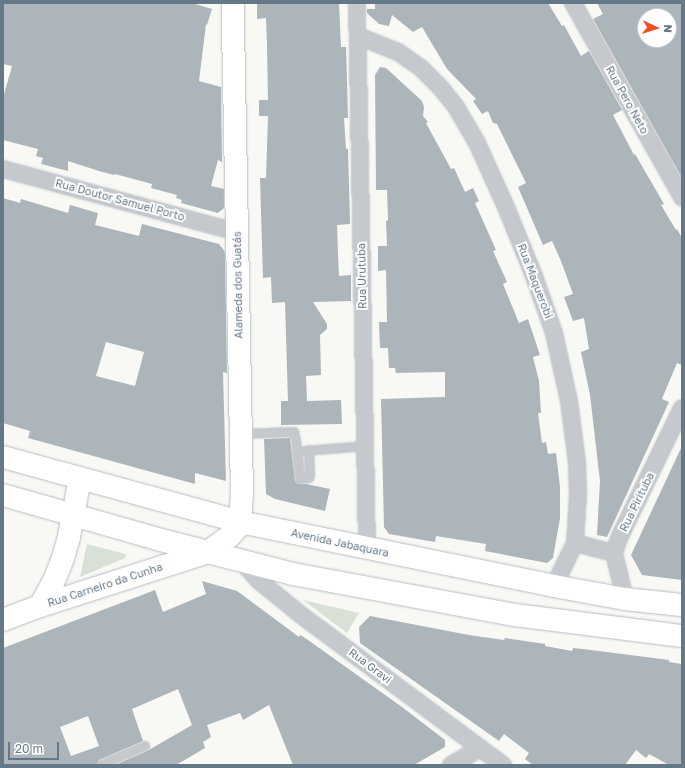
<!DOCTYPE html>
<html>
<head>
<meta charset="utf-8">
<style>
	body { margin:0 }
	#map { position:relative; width:685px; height:768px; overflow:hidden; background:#f8f8f5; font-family:"Golos Text",sans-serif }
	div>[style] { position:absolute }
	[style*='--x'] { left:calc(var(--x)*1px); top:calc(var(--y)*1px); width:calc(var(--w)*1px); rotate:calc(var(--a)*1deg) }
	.green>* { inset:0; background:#d9e0d6 }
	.building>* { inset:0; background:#acb5ba }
	.roads { filter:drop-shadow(0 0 1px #b7bdc1) drop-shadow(0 0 1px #b7bdc1) }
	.lane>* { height:8px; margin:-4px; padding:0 4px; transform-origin:4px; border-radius:4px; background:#c5c9cd }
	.street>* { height:16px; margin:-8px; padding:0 8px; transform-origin:8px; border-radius:8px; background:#c5c9cd }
	.secondary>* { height:22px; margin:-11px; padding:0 11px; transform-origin:11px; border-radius:11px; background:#fff }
	.primary>* { height:22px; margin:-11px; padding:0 11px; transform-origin:11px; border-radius:11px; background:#fff }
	span { translate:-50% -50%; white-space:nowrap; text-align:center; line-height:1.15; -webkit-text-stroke:4px #fff; paint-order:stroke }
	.street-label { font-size:11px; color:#657888 }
	.frame { position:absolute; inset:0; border:4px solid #657888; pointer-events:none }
	.north { position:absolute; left:637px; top:8px; width:40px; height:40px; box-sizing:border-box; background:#fff; border:1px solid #c1c9cf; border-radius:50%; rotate:94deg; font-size:11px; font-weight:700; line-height:16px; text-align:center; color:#657888 }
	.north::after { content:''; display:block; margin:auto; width:14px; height:18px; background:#ee501f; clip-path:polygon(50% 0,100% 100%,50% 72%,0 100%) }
	.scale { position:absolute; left:8px; top:742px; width:51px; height:18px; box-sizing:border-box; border:2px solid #657888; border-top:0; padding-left:5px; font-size:12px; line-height:14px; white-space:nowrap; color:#657888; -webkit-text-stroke:3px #fff; paint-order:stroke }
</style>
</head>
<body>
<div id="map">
	<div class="green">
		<div style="clip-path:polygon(87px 544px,125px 554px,126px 555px,125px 558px,80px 577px)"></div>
		<div style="clip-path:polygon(303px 600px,359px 613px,347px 633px)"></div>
	</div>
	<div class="building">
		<div style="clip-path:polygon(3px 3px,192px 3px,212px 9px,207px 25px,206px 24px,199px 81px,221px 87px,222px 162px,218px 160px,211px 186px,224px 189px,224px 208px,218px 213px,181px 203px,182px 200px,176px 198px,177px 195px,151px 188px,152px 184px,115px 174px,114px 175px,99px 171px,68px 161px,68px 171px,41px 164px,43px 158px,36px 156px,38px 149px,3px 140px,3px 98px,12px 66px,3px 64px)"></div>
		<div style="clip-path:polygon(257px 3px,339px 3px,341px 47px,346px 47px,348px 118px,344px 118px,346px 149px,348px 149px,350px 224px,337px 225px,338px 254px,339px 276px,351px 275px,351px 301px,313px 302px,327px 324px,327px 329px,320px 335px,321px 375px,306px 376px,307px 401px,341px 400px,342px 424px,281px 425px,281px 401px,288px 401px,285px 302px,272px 303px,271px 277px,263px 278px,260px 178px,266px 178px,268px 116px,259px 116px,259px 100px,268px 100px,267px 45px,266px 18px,257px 19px)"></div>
		<div style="clip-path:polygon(375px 3px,548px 3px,562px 26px,564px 25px,581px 56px,589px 51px,622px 110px,613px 115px,634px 155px,635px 154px,664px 204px,661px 205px,676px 230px,677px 229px,682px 238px,682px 365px,677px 363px,666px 389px,662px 399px,669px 402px,607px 537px,597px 535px,600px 481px,590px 395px,581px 352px,589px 349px,584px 318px,573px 321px,564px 297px,573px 294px,561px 261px,552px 241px,543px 245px,518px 187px,526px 183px,497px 124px,493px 123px,488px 111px,482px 114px,473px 101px,476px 99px,447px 69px,422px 27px,413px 32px,392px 15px,389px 26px,379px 24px,367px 13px,367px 9px,375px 9px)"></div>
		<div style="clip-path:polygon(evenodd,597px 3px,682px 3px,682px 178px,593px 19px,603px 14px,597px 3px,645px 16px,669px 16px,669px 40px,645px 40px,645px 16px)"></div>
		<div style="clip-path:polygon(380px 67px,386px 68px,422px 101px,424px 107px,423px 116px,428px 122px,426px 123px,451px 169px,454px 168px,465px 192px,473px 188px,479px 201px,475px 203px,496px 250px,493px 251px,507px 282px,503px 284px,519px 323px,528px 319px,540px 355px,533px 357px,539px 381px,541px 413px,538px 413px,542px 443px,546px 442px,548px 454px,556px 453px,560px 487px,560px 518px,553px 558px,547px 563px,485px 551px,486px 544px,436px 536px,435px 542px,389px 534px,384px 527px,381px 399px,445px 397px,445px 372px,396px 373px,395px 368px,389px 368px,388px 348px,380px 348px,379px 322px,387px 322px,386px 270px,378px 271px,378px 246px,387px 246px,386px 221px,388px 220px,387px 190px,376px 190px,375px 75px)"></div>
		<div style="clip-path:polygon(evenodd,3px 198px,20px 203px,21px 199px,68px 213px,70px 205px,98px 213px,95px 225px,139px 236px,142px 224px,219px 244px,225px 252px,227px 373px,223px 372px,226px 481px,195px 473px,195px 484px,28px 438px,30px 431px,3px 423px,3px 198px,106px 342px,144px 352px,135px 386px,96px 376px,106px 342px)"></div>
		<div style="clip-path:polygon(290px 438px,295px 481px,298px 484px,306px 484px,330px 489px,325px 511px,275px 499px,266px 494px,264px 439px)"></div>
		<div style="clip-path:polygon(682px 446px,682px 580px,642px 575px,631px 555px)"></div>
		<div style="clip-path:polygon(evenodd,202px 581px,237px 591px,299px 637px,300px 635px,308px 640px,402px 707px,445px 740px,445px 747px,414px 765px,293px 765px,269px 705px,243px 720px,240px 713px,207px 725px,211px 737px,203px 742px,205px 748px,176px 765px,115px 765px,147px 751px,192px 725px,178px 689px,132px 709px,143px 741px,99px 760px,96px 765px,3px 765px,3px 648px,155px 590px,163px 612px,206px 594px,202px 581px,88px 716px,99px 746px,71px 756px,60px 727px,88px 716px)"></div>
		<div style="clip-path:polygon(370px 616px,469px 635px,504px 640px,505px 638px,545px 644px,545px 646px,572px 651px,573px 648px,583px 649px,669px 660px,669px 662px,682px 664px,682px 765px,669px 765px,649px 754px,646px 758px,636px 750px,625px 765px,533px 765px,525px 759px,529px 753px,504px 734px,499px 741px,360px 643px,359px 627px)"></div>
	</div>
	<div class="roads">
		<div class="lane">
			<div style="--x:241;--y:434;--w:53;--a:-2.2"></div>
			<div style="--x:294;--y:432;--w:8;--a:76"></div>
			<div style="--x:296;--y:440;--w:39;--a:84"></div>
			<div style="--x:300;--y:479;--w:9;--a:-6"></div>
			<div style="--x:309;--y:478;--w:2;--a:-63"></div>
			<div style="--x:310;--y:476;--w:26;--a:-92"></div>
			<div style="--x:305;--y:451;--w:61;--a:-4.7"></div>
			<div style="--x:101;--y:765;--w:48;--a:-23.4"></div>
		</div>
		<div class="street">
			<div style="--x:357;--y:3;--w:545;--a:88.95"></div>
			<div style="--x:573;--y:3;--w:223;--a:60.7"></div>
			<div style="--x:358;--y:36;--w:43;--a:21.8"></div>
			<div style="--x:398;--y:52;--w:28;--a:35"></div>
			<div style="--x:421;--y:68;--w:27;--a:45"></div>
			<div style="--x:440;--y:87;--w:26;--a:51"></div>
			<div style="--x:456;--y:107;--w:42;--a:59.7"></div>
			<div style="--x:477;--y:143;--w:70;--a:65.6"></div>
			<div style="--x:506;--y:207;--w:74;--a:67.9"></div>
			<div style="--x:534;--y:276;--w:60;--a:70.7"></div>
			<div style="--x:554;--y:333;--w:70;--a:77.6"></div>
			<div style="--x:569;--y:401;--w:63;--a:82.6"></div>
			<div style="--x:577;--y:463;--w:30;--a:88"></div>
			<div style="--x:578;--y:493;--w:50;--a:93.4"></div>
			<div style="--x:575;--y:543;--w:48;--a:116"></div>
			<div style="--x:3;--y:169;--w:242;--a:15.1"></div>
			<div style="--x:575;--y:543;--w:40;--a:14.4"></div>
			<div style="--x:242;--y:562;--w:24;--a:48"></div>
			<div style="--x:258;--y:580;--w:55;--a:39.1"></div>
			<div style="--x:301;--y:615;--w:252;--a:36.6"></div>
			<div style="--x:625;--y:599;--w:47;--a:-103.4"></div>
			<div style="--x:614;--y:553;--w:18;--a:-71"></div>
			<div style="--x:620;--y:536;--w:142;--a:-64.2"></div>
			<div style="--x:451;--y:765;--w:34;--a:-30"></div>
		</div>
		<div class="secondary">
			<div style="--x:3;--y:620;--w:40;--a:-21"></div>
			<div style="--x:40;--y:606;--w:176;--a:-17.8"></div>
			<div style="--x:208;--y:552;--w:26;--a:-36"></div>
			<div style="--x:229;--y:537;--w:13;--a:-48"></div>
			<div style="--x:238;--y:527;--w:5;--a:-68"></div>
			<div style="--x:240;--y:522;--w:28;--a:-86"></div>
			<div style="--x:242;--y:494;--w:491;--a:-91.1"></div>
		</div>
		<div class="primary">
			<div style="--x:3;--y:457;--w:246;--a:15.3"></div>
			<div style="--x:240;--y:522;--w:320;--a:11.5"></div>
			<div style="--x:554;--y:586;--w:72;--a:10.4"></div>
			<div style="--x:625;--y:599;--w:57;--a:6"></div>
			<div style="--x:3;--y:495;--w:164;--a:15.9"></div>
			<div style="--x:161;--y:540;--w:136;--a:14.4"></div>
			<div style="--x:293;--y:574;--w:226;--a:10.5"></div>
			<div style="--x:515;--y:615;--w:168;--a:7.2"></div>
			<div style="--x:40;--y:606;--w:26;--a:-61"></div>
			<div style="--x:53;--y:583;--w:27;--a:-68"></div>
			<div style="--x:63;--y:558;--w:22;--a:-74"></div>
			<div style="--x:69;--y:537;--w:60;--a:-79.4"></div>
		</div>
	</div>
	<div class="street-label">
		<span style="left:627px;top:100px;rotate:61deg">Rua Pero Neto</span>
		<span style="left:120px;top:200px;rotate:15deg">Rua Doutor Samuel Porto</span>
		<span style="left:362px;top:276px;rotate:-91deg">Rua Urutuba</span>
		<span style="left:535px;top:281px;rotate:69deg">Rua Maquerobi</span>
		<span style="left:238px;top:285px;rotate:-91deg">Alameda dos Guatás</span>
		<span style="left:637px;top:502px;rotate:-64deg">Rua Pirituba</span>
		<span style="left:340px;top:543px;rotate:12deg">Avenida Jabaquara</span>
		<span style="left:105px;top:585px;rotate:-18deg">Rua Carneiro da Cunha</span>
		<span style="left:370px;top:666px;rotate:37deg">Rua Gravi</span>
	</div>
	<div class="frame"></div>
	<div class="north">N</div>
	<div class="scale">20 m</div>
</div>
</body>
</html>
